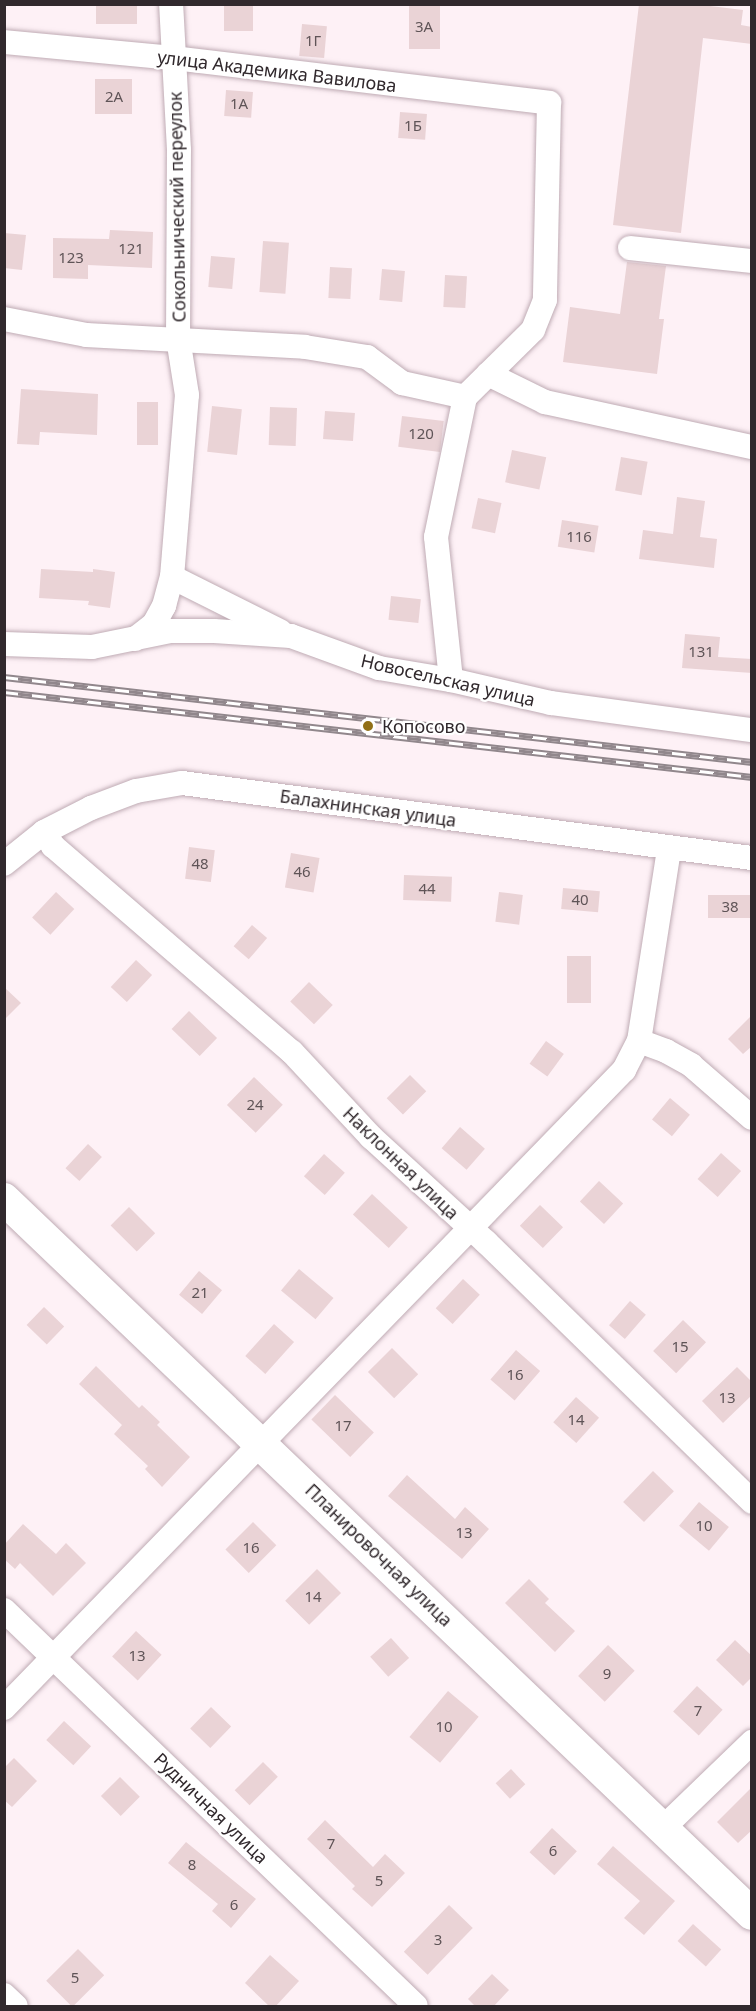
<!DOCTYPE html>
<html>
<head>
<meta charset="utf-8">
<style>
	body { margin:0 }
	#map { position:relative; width:756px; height:2011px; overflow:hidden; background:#fef1f6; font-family:"Noto Sans",sans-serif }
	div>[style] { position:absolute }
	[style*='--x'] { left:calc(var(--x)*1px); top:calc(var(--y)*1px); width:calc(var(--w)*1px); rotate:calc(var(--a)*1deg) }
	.building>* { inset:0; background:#ead3d6; transform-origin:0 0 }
	.roads { filter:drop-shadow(0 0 2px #bfabb4) drop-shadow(0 0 2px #bfabb4) }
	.minor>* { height:24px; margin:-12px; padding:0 12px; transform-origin:12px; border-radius:12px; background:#fff }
	.major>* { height:32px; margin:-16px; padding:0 16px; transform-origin:16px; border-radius:16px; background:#fff }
	.rail>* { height:7px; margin-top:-3.5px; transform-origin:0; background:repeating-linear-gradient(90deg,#fff 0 14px,#91878c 0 28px); box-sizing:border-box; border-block:2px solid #91878c }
	.dots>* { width:16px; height:16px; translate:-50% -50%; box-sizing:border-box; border:3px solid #fff; border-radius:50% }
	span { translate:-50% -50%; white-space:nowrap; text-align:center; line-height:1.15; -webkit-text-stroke:4.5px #fff; paint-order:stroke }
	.number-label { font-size:15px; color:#5f5457 }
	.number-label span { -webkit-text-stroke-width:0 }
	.street-label { font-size:18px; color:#31292d }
	.poi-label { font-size:18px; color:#31292d }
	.left { translate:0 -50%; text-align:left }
	.frame { position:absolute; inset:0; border:6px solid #31292d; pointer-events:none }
</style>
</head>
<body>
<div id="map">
	<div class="building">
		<div style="left:96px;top:4px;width:41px;height:20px"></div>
		<div style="left:224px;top:4px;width:29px;height:27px"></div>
		<div style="left:409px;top:4px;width:31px;height:45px"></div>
		<div style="clip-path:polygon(639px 4px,694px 4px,743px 10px,741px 25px,752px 27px,752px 44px,703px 38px,681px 233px,613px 225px)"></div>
		<div style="left:302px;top:24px;width:25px;height:32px;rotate:5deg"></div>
		<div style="left:95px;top:79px;width:37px;height:35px"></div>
		<div style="left:226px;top:90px;width:27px;height:26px;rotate:4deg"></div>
		<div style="left:400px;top:112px;width:27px;height:26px;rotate:4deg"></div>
		<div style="clip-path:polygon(110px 230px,153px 232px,152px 268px,88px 265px,88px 279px,53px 278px,53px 238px,109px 239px)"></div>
		<div style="clip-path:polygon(4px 233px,26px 235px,22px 270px,4px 268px)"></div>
		<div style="left:263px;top:241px;width:26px;height:51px;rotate:4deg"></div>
		<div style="left:211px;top:256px;width:24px;height:31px;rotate:5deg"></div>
		<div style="clip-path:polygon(627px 262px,666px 266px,659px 319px,664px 319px,657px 374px,563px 362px,570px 307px,620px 314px)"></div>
		<div style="left:330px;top:267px;width:22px;height:31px;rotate:3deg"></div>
		<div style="left:382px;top:269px;width:23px;height:31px;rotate:5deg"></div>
		<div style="left:445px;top:275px;width:22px;height:32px;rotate:3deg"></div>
		<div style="clip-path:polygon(21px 389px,98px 394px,97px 435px,40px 432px,39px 445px,17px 444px)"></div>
		<div style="left:137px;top:402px;width:21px;height:43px"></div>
		<div style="left:212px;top:406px;width:30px;height:46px;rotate:6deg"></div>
		<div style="left:270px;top:407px;width:27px;height:38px;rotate:2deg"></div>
		<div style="left:325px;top:411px;width:30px;height:28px;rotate:4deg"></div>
		<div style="left:402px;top:416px;width:42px;height:31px;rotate:7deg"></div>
		<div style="left:512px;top:450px;width:35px;height:33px;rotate:12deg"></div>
		<div style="left:621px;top:457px;width:27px;height:34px;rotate:10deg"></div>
		<div style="clip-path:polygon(677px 497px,705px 501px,700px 537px,717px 539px,714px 568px,639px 559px,643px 530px,673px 534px)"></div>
		<div style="left:478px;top:498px;width:24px;height:31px;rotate:12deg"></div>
		<div style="left:562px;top:520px;width:37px;height:27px;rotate:9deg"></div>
		<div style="clip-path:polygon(41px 569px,93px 572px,93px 569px,115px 572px,110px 608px,88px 605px,89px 601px,39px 598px)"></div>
		<div style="left:391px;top:596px;width:30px;height:24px;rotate:6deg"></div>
		<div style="clip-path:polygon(685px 634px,720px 637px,718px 657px,752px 659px,752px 673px,682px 668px)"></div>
		<div style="left:189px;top:847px;width:26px;height:32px;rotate:7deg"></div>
		<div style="left:291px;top:853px;width:29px;height:35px;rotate:10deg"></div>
		<div style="left:404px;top:875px;width:48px;height:25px;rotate:2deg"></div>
		<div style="left:563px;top:888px;width:37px;height:21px;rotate:5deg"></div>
		<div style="left:56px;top:892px;width:25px;height:35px;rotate:43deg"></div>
		<div style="left:499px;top:892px;width:24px;height:30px;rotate:7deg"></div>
		<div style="left:708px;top:895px;width:44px;height:23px"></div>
		<div style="left:252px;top:925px;width:20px;height:28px;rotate:41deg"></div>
		<div style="left:567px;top:956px;width:24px;height:47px"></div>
		<div style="left:136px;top:960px;width:22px;height:37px;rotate:43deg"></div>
		<div style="left:309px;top:982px;width:33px;height:27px;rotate:44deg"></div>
		<div style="clip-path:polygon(4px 987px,21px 1003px,4px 1020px)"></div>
		<div style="left:189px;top:1011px;width:39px;height:25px;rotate:44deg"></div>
		<div style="clip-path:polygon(752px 1015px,752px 1046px,743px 1054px,728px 1039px)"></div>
		<div style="left:546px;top:1041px;width:22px;height:28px;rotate:36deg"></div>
		<div style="left:410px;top:1075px;width:23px;height:33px;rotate:45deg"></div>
		<div style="left:254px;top:1077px;width:40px;height:39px;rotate:44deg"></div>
		<div style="left:670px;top:1098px;width:26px;height:28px;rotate:40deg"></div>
		<div style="left:460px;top:1127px;width:33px;height:28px;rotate:41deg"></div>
		<div style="left:88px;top:1144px;width:19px;height:33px;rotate:43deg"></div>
		<div style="left:721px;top:1153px;width:27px;height:35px;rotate:42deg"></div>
		<div style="left:324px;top:1154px;width:28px;height:30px;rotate:42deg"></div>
		<div style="left:599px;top:1181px;width:33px;height:28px;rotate:43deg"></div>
		<div style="left:372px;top:1194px;width:49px;height:28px;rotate:43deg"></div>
		<div style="left:540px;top:1205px;width:32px;height:29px;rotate:44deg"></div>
		<div style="left:129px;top:1207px;width:37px;height:26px;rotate:45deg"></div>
		<div style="left:299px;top:1269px;width:45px;height:28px;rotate:40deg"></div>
		<div style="left:199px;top:1271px;width:30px;height:31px;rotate:40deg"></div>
		<div style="left:463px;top:1279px;width:23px;height:40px;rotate:43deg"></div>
		<div style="left:630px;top:1301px;width:21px;height:32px;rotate:41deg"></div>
		<div style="left:44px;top:1307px;width:28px;height:25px;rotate:44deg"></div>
		<div style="left:683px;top:1320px;width:32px;height:43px;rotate:44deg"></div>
		<div style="left:274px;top:1324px;width:27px;height:43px;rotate:42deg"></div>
		<div style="left:392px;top:1348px;width:37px;height:34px;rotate:45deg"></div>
		<div style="left:516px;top:1350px;width:32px;height:39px;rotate:41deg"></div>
		<div style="clip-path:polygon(96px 1366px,139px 1408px,142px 1405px,160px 1422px,157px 1425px,190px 1457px,162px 1487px,145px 1469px,148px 1466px,114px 1434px,122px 1425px,79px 1384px)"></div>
		<div style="clip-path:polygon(737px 1367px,752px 1382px,752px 1395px,723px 1423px,702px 1401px)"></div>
		<div style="left:335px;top:1395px;width:54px;height:34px;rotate:44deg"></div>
		<div style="left:576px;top:1397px;width:31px;height:34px;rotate:42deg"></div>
		<div style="left:653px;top:1471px;width:29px;height:43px;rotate:44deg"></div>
		<div style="clip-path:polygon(407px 1475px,455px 1519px,465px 1507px,489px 1529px,462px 1559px,388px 1496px)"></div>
		<div style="left:699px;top:1502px;width:39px;height:31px;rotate:40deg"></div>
		<div style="left:253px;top:1522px;width:33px;height:39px;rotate:45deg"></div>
		<div style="clip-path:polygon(23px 1524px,56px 1554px,66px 1543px,86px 1563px,53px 1596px,20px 1563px,15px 1569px,4px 1559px,4px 1545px)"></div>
		<div style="left:317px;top:1569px;width:34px;height:45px;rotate:45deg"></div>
		<div style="clip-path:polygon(529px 1579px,549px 1599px,545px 1603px,575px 1631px,555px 1652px,505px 1603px)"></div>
		<div style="left:136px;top:1631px;width:35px;height:35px;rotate:43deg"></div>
		<div style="left:391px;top:1638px;width:27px;height:28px;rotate:48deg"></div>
		<div style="clip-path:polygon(735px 1640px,752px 1656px,752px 1677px,743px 1686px,716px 1660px)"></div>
		<div style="left:608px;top:1645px;width:37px;height:43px;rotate:44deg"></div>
		<div style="left:697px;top:1686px;width:35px;height:35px;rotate:43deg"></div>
		<div style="left:448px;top:1691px;width:40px;height:60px;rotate:40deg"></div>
		<div style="left:211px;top:1707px;width:28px;height:30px;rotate:44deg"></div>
		<div style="left:64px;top:1721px;width:37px;height:26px;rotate:43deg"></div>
		<div style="clip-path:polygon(14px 1758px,37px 1781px,12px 1807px,4px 1800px,4px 1768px)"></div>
		<div style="left:263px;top:1762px;width:21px;height:40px;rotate:45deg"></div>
		<div style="left:511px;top:1769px;width:21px;height:21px;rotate:47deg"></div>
		<div style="left:120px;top:1777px;width:28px;height:27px;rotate:45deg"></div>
		<div style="clip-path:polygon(752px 1787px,752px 1830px,738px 1843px,717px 1822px)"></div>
		<div style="clip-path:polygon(325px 1820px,373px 1867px,385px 1854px,405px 1873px,372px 1907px,352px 1889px,355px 1886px,307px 1839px)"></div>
		<div style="left:552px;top:1828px;width:34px;height:33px;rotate:43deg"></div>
		<div style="clip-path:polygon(186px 1842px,256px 1899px,231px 1928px,212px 1911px,218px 1904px,168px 1863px)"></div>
		<div style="clip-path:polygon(613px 1846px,675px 1901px,644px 1935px,624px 1918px,640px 1901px,597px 1864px)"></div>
		<div style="left:449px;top:1905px;width:33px;height:65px;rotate:44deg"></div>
		<div style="left:693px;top:1924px;width:38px;height:23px;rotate:42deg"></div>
		<div style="left:78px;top:1949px;width:37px;height:45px;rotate:45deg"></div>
		<div style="clip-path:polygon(270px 1955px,299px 1981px,275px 2007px,270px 2007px,245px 1983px)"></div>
		<div style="clip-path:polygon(492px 1974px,509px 1990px,493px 2007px,476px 2007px,468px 1999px)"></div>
	</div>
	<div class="roads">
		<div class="minor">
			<div style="--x:4;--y:42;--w:171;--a:5.4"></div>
			<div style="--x:174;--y:58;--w:378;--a:6.8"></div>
			<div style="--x:549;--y:103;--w:197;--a:91.2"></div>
			<div style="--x:545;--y:300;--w:32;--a:112"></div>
			<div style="--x:533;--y:330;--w:95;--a:135.4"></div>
			<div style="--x:465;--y:397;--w:143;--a:101.7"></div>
			<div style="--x:436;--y:537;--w:144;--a:84"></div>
			<div style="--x:630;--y:248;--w:123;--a:6.1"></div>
			<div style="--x:4;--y:319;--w:84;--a:11"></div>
			<div style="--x:86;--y:335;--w:219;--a:3.1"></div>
			<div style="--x:305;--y:347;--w:63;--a:9.2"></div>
			<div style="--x:367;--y:357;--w:44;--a:36.6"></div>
			<div style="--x:402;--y:383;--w:65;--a:12.5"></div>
			<div style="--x:488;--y:374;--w:64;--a:26.2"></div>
			<div style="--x:545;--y:402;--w:212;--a:12.3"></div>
			<div style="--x:172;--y:577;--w:121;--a:26.6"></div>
			<div style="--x:135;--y:639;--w:24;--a:-38"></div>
			<div style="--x:154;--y:624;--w:21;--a:-61"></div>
			<div style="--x:164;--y:606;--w:30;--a:-75"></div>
			<div style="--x:172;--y:577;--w:183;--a:-85.3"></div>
			<div style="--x:187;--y:395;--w:58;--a:-99"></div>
			<div style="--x:178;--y:338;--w:188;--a:-89.7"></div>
			<div style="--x:179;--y:150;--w:146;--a:-93.1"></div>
			<div style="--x:4;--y:644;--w:88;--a:2"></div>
			<div style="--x:92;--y:647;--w:80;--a:-11.6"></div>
			<div style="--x:170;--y:631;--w:44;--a:0"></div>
			<div style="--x:214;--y:631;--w:77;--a:3.7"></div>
			<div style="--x:291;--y:636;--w:94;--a:20"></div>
			<div style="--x:379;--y:668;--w:73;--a:9.5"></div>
			<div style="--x:451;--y:680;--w:103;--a:13"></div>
			<div style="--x:551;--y:703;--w:203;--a:7.7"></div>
			<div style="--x:44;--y:832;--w:17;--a:57"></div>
			<div style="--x:53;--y:846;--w:316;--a:40.8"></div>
			<div style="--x:292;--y:1052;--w:116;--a:47.1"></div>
			<div style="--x:371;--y:1137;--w:156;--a:42.4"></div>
			<div style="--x:486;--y:1242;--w:372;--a:44.3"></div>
			<div style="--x:4;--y:864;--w:51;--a:-38.7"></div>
			<div style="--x:44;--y:832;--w:53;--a:-27.1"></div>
			<div style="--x:91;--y:808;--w:48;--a:-20.7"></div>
			<div style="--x:136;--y:791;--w:47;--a:-9.9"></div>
			<div style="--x:182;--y:783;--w:575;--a:7.5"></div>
			<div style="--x:639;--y:1041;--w:29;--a:20"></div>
			<div style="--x:666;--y:1051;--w:29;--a:29"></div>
			<div style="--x:691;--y:1065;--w:81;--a:41"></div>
			<div style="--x:4;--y:1610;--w:571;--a:43.87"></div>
			<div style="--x:4;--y:1708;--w:890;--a:-45.82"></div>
			<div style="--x:624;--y:1070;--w:33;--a:-63"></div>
			<div style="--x:639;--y:1041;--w:194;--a:-81.1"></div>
			<div style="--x:663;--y:1828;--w:124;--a:-44"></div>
			<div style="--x:4;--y:1995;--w:16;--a:43"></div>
		</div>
		<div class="major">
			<div style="--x:4;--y:1199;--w:1035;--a:43.71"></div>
		</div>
	</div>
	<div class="rail">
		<div style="--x:4;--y:677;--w:753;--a:6.48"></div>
		<div style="--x:4;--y:692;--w:753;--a:6.48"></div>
	</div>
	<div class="dots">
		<div style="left:368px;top:726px;background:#927017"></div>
	</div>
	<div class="number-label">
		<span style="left:424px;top:27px">3А</span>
		<span style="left:313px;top:41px">1Г</span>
		<span style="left:114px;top:97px">2А</span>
		<span style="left:239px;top:104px">1А</span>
		<span style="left:413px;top:126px">1Б</span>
		<span style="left:131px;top:249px">121</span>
		<span style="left:71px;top:258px">123</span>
		<span style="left:421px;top:434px">120</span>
		<span style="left:579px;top:537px">116</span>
		<span style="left:701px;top:652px">131</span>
		<span style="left:200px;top:864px">48</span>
		<span style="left:302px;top:872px">46</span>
		<span style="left:427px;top:889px">44</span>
		<span style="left:580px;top:900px">40</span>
		<span style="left:730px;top:907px">38</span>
		<span style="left:255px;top:1105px">24</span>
		<span style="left:200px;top:1293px">21</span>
		<span style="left:680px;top:1347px">15</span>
		<span style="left:515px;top:1375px">16</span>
		<span style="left:727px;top:1398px">13</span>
		<span style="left:576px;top:1420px">14</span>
		<span style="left:343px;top:1426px">17</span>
		<span style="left:704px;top:1526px">10</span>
		<span style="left:464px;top:1533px">13</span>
		<span style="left:251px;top:1548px">16</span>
		<span style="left:313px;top:1597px">14</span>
		<span style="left:137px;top:1656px">13</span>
		<span style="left:607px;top:1674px">9</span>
		<span style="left:698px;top:1711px">7</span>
		<span style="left:444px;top:1727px">10</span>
		<span style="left:331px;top:1844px">7</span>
		<span style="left:553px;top:1851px">6</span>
		<span style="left:192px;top:1865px">8</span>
		<span style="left:379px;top:1881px">5</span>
		<span style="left:234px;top:1905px">6</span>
		<span style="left:438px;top:1940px">3</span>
		<span style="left:75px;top:1978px">5</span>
	</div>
	<div class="street-label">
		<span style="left:277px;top:71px;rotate:7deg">улица Академика Вавилова</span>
		<span style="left:177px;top:207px;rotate:-91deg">Сокольнический переулок</span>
		<span style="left:448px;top:680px;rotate:13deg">Новосельская улица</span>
		<span style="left:368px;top:808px;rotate:8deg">Балахнинская улица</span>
		<span style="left:401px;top:1163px;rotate:44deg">Наклонная улица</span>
		<span style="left:379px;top:1555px;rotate:44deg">Планировочная улица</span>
		<span style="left:211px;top:1808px;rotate:44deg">Рудничная улица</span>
	</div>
	<div class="poi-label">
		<span class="left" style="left:382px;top:726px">Копосово</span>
	</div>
	<div class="frame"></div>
</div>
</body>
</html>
